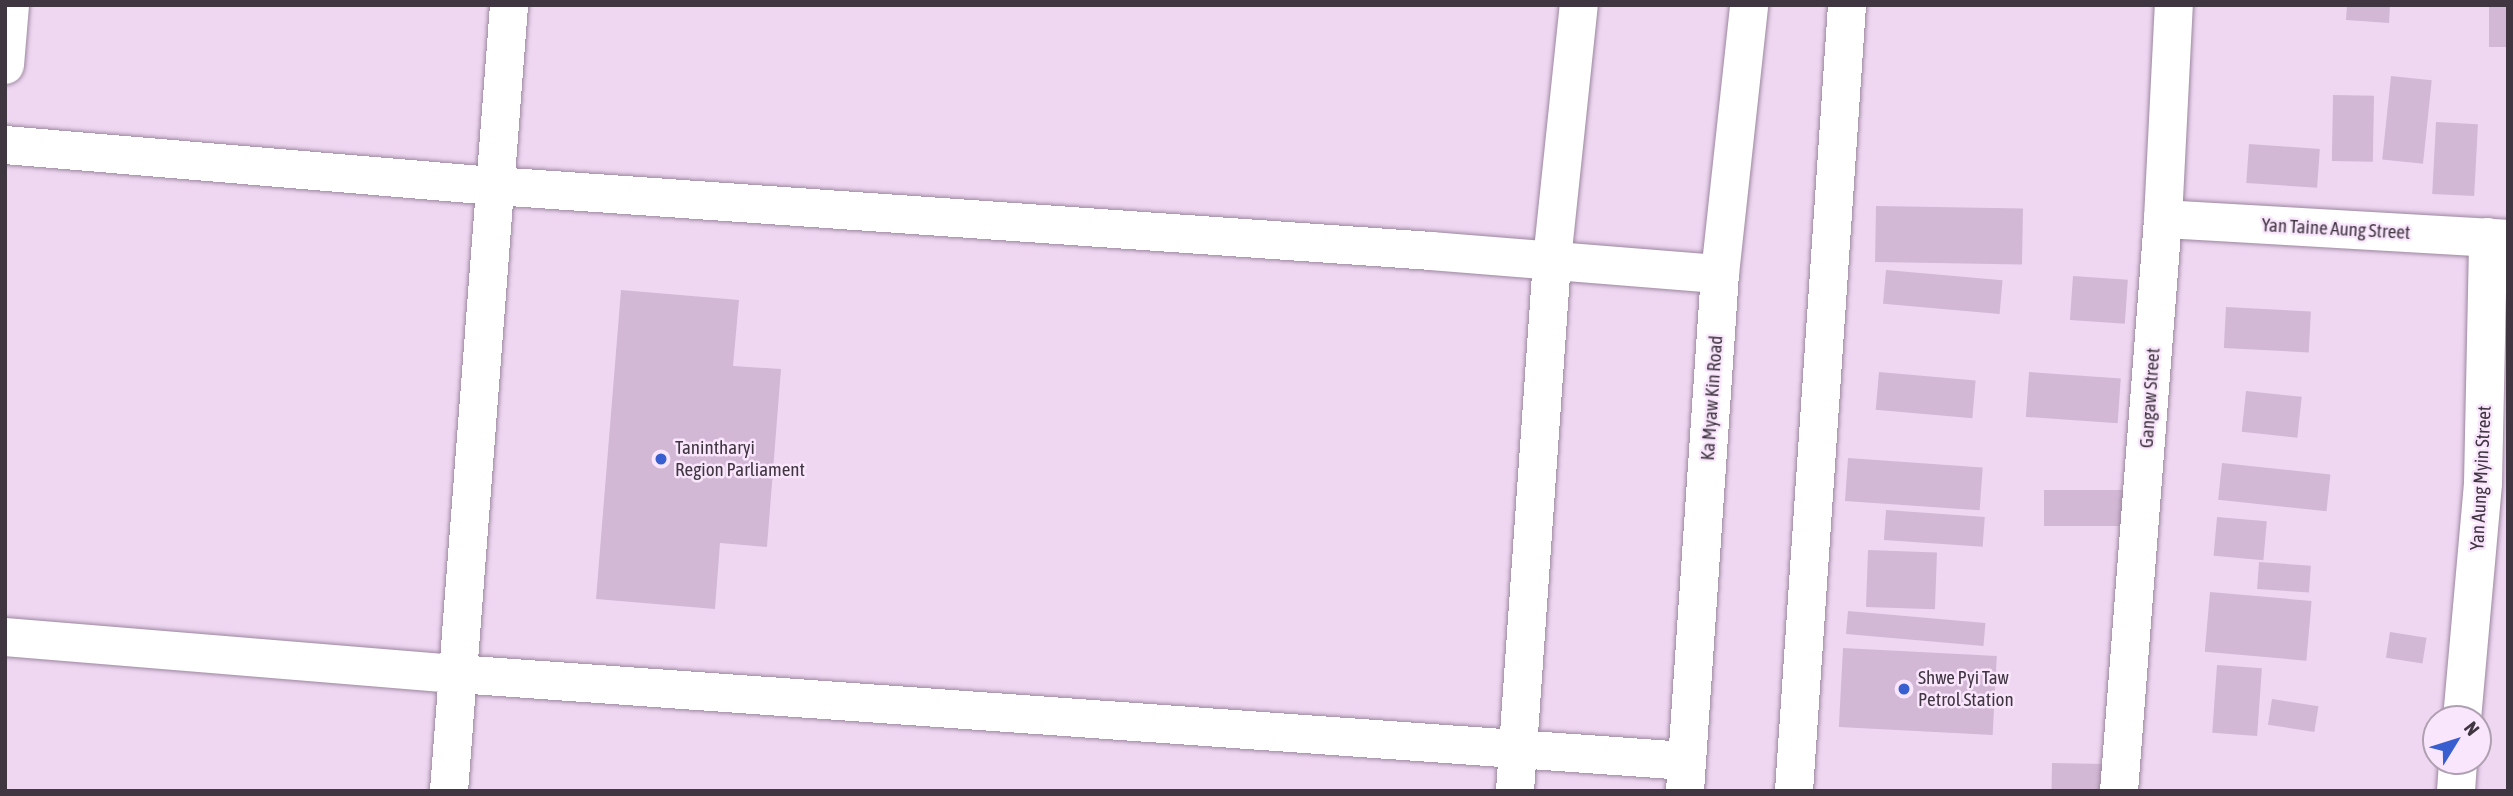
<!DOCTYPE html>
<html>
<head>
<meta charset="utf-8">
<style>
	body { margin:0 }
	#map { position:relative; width:2513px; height:796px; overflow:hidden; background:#efd7f2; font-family:"Asap Condensed",sans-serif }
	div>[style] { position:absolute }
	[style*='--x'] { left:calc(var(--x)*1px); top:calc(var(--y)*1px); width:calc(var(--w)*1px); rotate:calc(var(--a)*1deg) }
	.building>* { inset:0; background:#d2b8d5; transform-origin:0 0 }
	.roads { filter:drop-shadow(0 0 2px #9c869f) drop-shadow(0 0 2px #9c869f) }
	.minor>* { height:38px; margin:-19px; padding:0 19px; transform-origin:19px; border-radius:19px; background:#fff }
	.major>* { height:38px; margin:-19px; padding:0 19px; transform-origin:19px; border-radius:19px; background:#fff }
	.dots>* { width:19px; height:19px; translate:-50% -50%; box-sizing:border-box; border:4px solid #f9e6fc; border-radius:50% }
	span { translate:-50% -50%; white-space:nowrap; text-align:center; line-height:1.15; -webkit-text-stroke:5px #f9e6fc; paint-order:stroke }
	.street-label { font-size:19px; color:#403641 }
	.poi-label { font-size:19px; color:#403641 }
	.left { translate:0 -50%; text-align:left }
	.frame { position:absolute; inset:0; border:7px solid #403641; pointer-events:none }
	.north { position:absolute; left:2422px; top:705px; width:70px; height:70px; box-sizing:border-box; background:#f9e6fc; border:2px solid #afa0b1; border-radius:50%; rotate:52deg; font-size:19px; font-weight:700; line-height:28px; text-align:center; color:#403641 }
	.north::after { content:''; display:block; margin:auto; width:24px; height:32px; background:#385ecf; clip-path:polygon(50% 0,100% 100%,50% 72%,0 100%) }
</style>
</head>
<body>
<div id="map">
	<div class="building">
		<div style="clip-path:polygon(2347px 5px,2390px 5px,2389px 23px,2346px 20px)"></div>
		<div style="left:2489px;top:5px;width:19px;height:42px"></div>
		<div style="left:2391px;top:76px;width:41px;height:84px;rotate:6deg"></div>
		<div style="left:2333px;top:95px;width:41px;height:66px;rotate:1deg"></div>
		<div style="left:2436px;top:122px;width:42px;height:72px;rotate:3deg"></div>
		<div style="left:2249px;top:144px;width:71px;height:39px;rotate:4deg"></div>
		<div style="left:1876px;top:206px;width:147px;height:56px;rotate:1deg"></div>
		<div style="left:1886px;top:270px;width:117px;height:34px;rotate:5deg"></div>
		<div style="left:2073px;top:276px;width:55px;height:44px;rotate:4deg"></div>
		<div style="clip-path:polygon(621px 290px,739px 300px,733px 366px,781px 369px,767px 547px,720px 543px,715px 609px,596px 599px)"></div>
		<div style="left:2226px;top:307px;width:85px;height:41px;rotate:3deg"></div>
		<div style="left:1879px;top:372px;width:97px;height:38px;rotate:5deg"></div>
		<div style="left:2029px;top:372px;width:92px;height:45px;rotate:4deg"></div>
		<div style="left:2246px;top:391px;width:56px;height:41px;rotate:6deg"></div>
		<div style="left:1848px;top:458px;width:135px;height:43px;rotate:4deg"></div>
		<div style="left:2222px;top:463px;width:109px;height:37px;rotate:6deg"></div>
		<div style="left:2125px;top:490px;width:36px;height:81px;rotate:90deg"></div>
		<div style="left:1886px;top:510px;width:99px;height:30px;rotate:4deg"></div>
		<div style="left:2217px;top:517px;width:50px;height:39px;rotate:5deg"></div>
		<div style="left:1868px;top:550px;width:69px;height:57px;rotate:2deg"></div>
		<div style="left:2259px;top:562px;width:52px;height:27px;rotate:4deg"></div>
		<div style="left:2210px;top:592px;width:102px;height:60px;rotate:5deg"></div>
		<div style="left:1848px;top:611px;width:138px;height:23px;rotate:5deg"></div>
		<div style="left:2390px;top:632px;width:37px;height:26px;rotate:9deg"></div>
		<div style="left:1843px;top:648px;width:154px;height:79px;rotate:3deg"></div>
		<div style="left:2217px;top:665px;width:45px;height:68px;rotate:4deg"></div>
		<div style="left:2272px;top:699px;width:47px;height:26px;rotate:9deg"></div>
		<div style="left:2052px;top:763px;width:55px;height:28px;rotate:1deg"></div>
	</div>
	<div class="roads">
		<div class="minor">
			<div style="--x:5;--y:65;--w:60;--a:-85.2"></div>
			<div style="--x:5;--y:145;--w:492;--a:4.8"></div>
			<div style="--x:495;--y:186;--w:938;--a:3.97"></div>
			<div style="--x:1431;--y:251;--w:290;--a:4.6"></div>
			<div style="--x:2163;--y:219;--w:346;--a:3.3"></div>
			<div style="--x:5;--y:637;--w:454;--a:4.7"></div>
			<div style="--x:457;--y:674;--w:1233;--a:4.05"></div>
			<div style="--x:2462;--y:719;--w:237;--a:-84.9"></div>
			<div style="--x:2483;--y:483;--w:246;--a:-88.8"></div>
			<div style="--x:449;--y:791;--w:788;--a:-85.63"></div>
			<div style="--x:1794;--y:791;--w:788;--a:-86.14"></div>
			<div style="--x:2119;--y:791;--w:574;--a:-85.6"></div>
			<div style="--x:2163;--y:219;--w:214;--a:-87.1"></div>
			<div style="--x:2456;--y:791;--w:30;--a:-86"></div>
		</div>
		<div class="major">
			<div style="--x:1515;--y:791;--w:532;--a:-86.01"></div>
			<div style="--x:1552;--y:260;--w:256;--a:-84"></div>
			<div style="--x:1685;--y:791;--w:518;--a:-86.13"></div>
			<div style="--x:1720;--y:274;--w:271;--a:-83.8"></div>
		</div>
	</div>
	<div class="dots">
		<div style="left:661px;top:459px;background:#385ecf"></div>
		<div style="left:1904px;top:689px;background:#385ecf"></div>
	</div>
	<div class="street-label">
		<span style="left:2336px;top:229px;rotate:3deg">Yan Taine Aung Street</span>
		<span style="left:1712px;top:398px;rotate:-86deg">Ka Myaw Kin Road</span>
		<span style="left:2150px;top:398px;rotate:-86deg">Gangaw Street</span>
		<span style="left:2481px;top:478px;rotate:-87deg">Yan Aung Myin Street</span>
	</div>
	<div class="poi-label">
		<span class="left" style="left:675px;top:459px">Tanintharyi<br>Region Parliament</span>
		<span class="left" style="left:1918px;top:689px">Shwe Pyi Taw<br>Petrol Station</span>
	</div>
	<div class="frame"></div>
	<div class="north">N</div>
</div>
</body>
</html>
